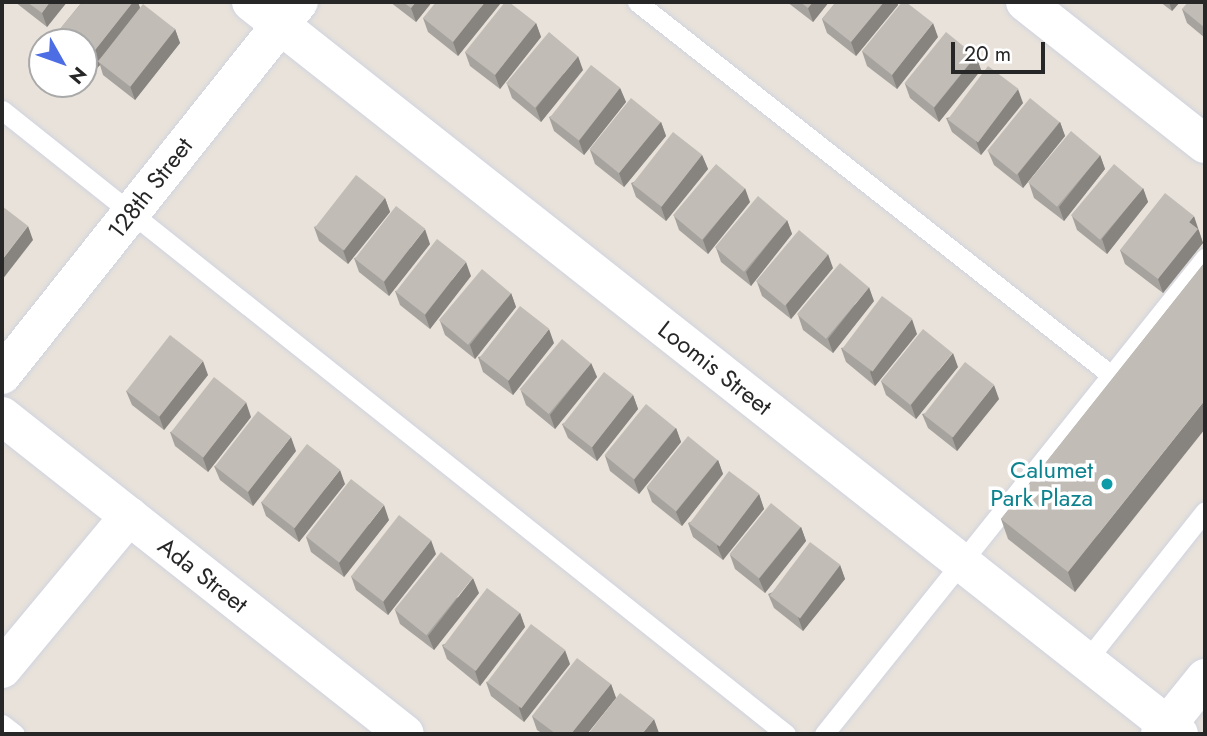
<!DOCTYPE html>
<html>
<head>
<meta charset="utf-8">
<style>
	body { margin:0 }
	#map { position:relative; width:1207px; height:736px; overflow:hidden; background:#e8e2da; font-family:Jost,sans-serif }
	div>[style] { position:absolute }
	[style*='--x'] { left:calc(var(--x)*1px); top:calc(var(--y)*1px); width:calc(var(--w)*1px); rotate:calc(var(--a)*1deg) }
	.roads { filter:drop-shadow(0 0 2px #d0d3df) drop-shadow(0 0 2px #d0d3df) }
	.lane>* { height:19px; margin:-9.5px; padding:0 9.5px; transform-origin:9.5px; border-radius:9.5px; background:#fff }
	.street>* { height:38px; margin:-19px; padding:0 19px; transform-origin:19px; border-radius:19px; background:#fff }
	.secondary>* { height:38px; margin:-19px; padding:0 19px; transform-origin:19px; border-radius:19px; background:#fff }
	.wall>* { inset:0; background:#a6a29d }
	.shaded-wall>* { inset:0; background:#87847f }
	.building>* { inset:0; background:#c1bcb6; transform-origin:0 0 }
	.dots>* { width:19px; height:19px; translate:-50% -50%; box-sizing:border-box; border:4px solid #fff; border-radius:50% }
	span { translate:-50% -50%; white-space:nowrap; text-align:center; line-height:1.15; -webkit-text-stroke:7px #fff; paint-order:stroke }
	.street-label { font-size:24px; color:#272727 }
	.culture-label { font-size:24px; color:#0d838f }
	.right { translate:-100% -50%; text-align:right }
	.frame { position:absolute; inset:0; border:4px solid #272727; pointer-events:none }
	.north { position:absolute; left:28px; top:28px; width:70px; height:70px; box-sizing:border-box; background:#fff; border:2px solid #a9a9a9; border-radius:50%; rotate:130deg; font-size:19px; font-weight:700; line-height:28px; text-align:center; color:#272727 }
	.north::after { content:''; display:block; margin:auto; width:24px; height:32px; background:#4c6de4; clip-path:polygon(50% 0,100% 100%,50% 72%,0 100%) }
	.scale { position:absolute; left:951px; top:42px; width:94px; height:32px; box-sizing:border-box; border:4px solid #272727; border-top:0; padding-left:9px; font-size:21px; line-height:24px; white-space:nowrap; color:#272727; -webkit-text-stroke:5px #fff; paint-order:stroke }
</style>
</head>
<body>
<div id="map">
	<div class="roads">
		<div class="lane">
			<div style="--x:637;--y:2;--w:603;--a:38.2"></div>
			<div style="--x:2;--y:110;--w:1002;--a:38.52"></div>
			<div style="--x:1086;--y:661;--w:191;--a:-51.6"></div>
			<div style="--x:2;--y:724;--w:16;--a:38"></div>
			<div style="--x:824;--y:734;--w:610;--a:-51.33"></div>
		</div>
		<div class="street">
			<div style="--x:251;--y:2;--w:1182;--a:38.27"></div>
			<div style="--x:1025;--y:2;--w:229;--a:38.3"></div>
			<div style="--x:2;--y:375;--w:477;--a:-51.5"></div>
			<div style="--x:2;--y:416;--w:513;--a:38.28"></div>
			<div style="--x:2;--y:669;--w:199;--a:-50.3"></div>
		</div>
		<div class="secondary">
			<div style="--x:1160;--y:734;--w:72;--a:-51.2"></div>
		</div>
	</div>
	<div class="wall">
		<div style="clip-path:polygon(15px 2px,67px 2px,47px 27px)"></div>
		<div style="clip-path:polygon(82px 2px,138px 2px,140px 8px,175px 29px,180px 43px,135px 100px,103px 75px,100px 65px,97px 68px,84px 58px,84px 42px,65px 42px,60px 29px)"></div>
		<div style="clip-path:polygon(390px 2px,432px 2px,416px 22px)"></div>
		<div style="clip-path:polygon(787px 2px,829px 2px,813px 22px)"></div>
		<div style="clip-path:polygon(836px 2px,897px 2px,898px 5px,856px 56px,827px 33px,822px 19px)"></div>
		<div style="clip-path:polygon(1160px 2px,1180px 2px,1172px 11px)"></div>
		<div style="clip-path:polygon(1205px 2px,1205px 38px,1187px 23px,1182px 9px)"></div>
		<div style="clip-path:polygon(500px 4px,458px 56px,428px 32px,423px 18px)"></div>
		<div style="clip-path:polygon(536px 23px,541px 37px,500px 89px,470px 66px,465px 52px)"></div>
		<div style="clip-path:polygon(938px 37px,897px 89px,867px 66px,862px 51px)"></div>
		<div style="clip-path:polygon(976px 56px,981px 70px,939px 122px,910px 98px,905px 84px)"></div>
		<div style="clip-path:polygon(583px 70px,541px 122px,512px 98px,507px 84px)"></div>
		<div style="clip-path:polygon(620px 88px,626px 102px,584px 155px,554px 131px,549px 117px)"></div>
		<div style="clip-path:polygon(1023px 103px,981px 155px,952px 132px,946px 118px)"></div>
		<div style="clip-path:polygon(661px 122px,666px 136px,624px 187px,595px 164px,590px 150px)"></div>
		<div style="clip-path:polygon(1060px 122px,1065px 136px,1023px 188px,994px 165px,988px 151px)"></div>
		<div style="clip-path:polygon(702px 155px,708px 169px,666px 221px,636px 197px,631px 183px)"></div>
		<div style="clip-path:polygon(1100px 155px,1105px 169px,1064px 221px,1034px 198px,1029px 183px)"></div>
		<div style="clip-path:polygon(1143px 188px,1148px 202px,1107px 254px,1077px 230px,1072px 216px)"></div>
		<div style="clip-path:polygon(385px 198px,390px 212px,348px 264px,319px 241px,314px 227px)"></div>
		<div style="clip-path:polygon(750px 202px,708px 254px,679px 230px,674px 216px)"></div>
		<div style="clip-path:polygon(787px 220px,792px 234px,751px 286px,721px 262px,716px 248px)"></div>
		<div style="clip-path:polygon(1199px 230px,1199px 231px,1203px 243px,1163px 293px,1125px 264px,1120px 250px)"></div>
		<div style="clip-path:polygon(430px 244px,389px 296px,359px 272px,354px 258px)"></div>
		<div style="clip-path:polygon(1205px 262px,1075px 592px,1008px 539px,1001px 519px)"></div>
		<div style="clip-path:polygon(833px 268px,791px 319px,762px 296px,757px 282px)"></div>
		<div style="clip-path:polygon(471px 276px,430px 329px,400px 305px,395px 291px)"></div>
		<div style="clip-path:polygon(511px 293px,516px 307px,475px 359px,445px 335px,440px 321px)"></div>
		<div style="clip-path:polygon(874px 301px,833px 353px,803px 330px,798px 315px)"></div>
		<div style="clip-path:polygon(917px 334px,875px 386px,846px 362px,841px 348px)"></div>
		<div style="clip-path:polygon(554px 343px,513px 395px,483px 372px,478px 357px)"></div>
		<div style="clip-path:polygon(591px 363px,597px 377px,555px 429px,526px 405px,521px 391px)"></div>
		<div style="clip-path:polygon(958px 367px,916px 419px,886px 395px,881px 381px)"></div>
		<div style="clip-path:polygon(208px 375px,164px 430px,132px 405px,126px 391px)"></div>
		<div style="clip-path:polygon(633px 395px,638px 409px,597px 461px,568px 438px,562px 424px)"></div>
		<div style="clip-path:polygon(999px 399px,957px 451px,928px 428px,922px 414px)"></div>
		<div style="clip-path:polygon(251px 417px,208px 472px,175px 446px,170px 432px)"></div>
		<div style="clip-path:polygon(676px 428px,681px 442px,639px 494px,610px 471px,605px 456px)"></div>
		<div style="clip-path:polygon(296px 451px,253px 506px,220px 480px,214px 466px)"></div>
		<div style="clip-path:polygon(718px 460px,723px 474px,682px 526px,652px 502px,647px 488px)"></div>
		<div style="clip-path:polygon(345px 484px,299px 542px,266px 516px,261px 502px)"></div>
		<div style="clip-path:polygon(759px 494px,764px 509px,723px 560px,693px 537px,688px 523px)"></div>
		<div style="clip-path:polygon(389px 520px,344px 577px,311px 552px,306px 537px)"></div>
		<div style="clip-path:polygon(801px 527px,806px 541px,765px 593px,735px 569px,730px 555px)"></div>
		<div style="clip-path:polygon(436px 554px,388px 615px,356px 590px,351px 576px)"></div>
		<div style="clip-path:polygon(840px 565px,845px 579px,803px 631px,774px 608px,768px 594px)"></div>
		<div style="clip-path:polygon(479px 593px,434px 650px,400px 624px,395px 610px)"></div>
		<div style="clip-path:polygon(520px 613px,525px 627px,480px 686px,447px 659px,442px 645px)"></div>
		<div style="clip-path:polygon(570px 664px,524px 722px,491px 696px,486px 682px)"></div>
		<div style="clip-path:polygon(611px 684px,616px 698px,587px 734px,543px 734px,537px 730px,532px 716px)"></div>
	</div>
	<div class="shaded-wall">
		<div style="clip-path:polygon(50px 2px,67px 2px,47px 27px,42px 13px)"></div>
		<div style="clip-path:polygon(133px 2px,138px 2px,141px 11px,98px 61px,100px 65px,97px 68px,92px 54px)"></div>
		<div style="clip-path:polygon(416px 2px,432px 2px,416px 22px,411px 8px)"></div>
		<div style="clip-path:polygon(485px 2px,499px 2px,500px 4px,458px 56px,453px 42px)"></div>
		<div style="clip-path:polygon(813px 2px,829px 2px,813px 22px,808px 8px)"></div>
		<div style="clip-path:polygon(884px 2px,897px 2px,898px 5px,856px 56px,851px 42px)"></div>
		<div style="clip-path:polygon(1169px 2px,1180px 2px,1172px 11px)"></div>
		<div style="clip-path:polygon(536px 23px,541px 37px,500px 89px,495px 75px)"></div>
		<div style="clip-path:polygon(933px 23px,938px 37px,897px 89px,892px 75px)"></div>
		<div style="clip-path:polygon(175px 29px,180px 43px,135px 100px,130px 86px)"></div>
		<div style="clip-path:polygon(578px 56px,583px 70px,541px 122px,536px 108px)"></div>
		<div style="clip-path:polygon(976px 56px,981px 70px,939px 122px,934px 108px)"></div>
		<div style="clip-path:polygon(620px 88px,626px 102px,584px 155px,579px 141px)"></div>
		<div style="clip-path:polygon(1018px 89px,1023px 103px,981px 155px,976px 141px)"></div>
		<div style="clip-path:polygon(661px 122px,666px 136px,624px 187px,619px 173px)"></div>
		<div style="clip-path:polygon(1060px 122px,1065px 136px,1023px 188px,1018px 174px)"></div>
		<div style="clip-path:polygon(702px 155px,708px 169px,666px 221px,661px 207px)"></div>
		<div style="clip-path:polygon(1100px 155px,1105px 169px,1064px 221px,1059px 207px)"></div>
		<div style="clip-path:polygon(745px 188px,750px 202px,708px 254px,703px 240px)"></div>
		<div style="clip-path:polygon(1143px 188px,1148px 202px,1107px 254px,1102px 239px)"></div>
		<div style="clip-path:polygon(385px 198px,390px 212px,348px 264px,343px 250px)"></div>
		<div style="clip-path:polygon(1194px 216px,1203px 243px,1163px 293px,1158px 279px,1189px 222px)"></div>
		<div style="clip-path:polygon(787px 220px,792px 234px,751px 286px,746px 272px)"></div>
		<div style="clip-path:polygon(28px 226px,33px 240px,2px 280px,2px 260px)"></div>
		<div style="clip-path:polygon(425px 229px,430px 244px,389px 296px,384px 282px)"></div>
		<div style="clip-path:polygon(828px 254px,833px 268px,791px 319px,786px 305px)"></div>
		<div style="clip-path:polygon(466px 262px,471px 276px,430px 329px,425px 315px)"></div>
		<div style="clip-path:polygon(869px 287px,874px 301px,833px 353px,828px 339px)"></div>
		<div style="clip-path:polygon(511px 293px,516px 307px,475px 359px,470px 345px)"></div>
		<div style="clip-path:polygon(912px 319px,917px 334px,875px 386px,870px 372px)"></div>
		<div style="clip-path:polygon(549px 329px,554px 343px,513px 395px,508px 381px)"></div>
		<div style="clip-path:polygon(953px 353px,958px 367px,916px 419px,911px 405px)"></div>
		<div style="clip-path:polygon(203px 361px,208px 375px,164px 430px,159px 416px)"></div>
		<div style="clip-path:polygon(591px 363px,597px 377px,555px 429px,550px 415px)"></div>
		<div style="clip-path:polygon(994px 385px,999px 399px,957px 451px,952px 437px)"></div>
		<div style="clip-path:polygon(633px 395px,638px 409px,597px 461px,592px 447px)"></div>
		<div style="clip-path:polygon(1205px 400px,1205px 429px,1075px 592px,1068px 572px)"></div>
		<div style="clip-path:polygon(246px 402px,251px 417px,208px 472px,203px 458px)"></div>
		<div style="clip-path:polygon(676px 428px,681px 442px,639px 494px,634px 480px)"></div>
		<div style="clip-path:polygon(291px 437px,296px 451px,253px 506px,248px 492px)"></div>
		<div style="clip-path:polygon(718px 460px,723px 474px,682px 526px,676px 512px)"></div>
		<div style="clip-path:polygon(340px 470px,345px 484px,299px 542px,294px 528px)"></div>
		<div style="clip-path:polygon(759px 494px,764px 509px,723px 560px,717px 546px)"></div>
		<div style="clip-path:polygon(384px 505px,389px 520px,344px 577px,339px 563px)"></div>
		<div style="clip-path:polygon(801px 527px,806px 541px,765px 593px,759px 579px)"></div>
		<div style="clip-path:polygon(431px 540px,436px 554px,388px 615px,383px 601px)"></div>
		<div style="clip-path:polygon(840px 565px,845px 579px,803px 631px,798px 617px)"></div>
		<div style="clip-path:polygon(473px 578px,479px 593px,434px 650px,428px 636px)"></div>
		<div style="clip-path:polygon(520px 613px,525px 627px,480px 686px,475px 671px)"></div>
		<div style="clip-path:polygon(565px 650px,570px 664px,524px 722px,519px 708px)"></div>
		<div style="clip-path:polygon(611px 684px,616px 698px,587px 734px,571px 734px)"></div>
		<div style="clip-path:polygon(654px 719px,659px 733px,642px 734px)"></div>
	</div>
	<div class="building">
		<div style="clip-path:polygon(27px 2px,50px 2px,42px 13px)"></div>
		<div style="clip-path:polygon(82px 2px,133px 2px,92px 54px,84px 48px,84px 42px,76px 42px,60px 29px)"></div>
		<div style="clip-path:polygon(403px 2px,416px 2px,411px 8px)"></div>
		<div style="clip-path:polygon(436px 2px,485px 2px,453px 42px,423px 18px)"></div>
		<div style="clip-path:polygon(505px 2px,509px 2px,536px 23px,495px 75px,465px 52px)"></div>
		<div style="clip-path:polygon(800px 2px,813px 2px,808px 8px)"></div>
		<div style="clip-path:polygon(836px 2px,884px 2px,851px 42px,822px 19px)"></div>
		<div style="clip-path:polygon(902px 2px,906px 2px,933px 23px,892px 75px,862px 51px)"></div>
		<div style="clip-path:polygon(1188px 2px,1205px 2px,1205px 28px,1182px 9px)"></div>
		<div style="left:143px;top:4px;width:41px;height:73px;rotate:38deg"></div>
		<div style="left:549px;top:32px;width:38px;height:67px;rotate:40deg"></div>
		<div style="left:946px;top:32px;width:38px;height:66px;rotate:39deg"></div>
		<div style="left:591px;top:65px;width:37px;height:67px;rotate:38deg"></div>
		<div style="left:988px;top:66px;width:38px;height:67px;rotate:37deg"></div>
		<div style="left:631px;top:98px;width:38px;height:66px;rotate:39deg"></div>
		<div style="left:1030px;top:98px;width:38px;height:68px;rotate:39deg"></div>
		<div style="left:1071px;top:131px;width:38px;height:67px;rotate:40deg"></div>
		<div style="left:673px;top:132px;width:37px;height:66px;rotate:38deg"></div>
		<div style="left:716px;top:164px;width:38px;height:67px;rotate:40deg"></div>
		<div style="left:1114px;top:164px;width:38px;height:67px;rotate:40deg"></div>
		<div style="left:356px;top:175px;width:37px;height:67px;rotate:38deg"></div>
		<div style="clip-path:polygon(1165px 193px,1194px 216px,1189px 222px,1198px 229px,1158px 279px,1120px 250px)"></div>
		<div style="left:758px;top:196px;width:38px;height:67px;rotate:40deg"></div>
		<div style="clip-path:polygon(2px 206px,28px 226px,2px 260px)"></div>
		<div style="left:396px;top:206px;width:37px;height:67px;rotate:38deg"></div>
		<div style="left:799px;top:230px;width:38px;height:67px;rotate:40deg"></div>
		<div style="left:437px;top:239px;width:37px;height:67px;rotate:38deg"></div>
		<div style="clip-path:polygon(1205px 262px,1205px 400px,1068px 572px,1001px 519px)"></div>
		<div style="left:840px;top:263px;width:38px;height:67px;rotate:40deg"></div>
		<div style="left:482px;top:269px;width:38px;height:67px;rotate:40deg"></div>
		<div style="left:882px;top:296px;width:38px;height:66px;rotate:37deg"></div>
		<div style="left:520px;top:306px;width:37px;height:66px;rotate:38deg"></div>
		<div style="left:923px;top:329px;width:38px;height:67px;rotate:39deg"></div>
		<div style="left:170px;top:335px;width:42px;height:71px;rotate:38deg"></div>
		<div style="left:562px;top:339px;width:38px;height:66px;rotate:40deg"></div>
		<div style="left:965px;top:362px;width:37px;height:67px;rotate:38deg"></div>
		<div style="left:604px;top:372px;width:37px;height:67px;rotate:38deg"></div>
		<div style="left:214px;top:377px;width:41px;height:70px;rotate:38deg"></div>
		<div style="left:646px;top:404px;width:38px;height:66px;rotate:39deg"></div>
		<div style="left:258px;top:411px;width:42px;height:70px;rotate:38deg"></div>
		<div style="left:688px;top:436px;width:38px;height:66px;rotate:39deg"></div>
		<div style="left:307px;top:444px;width:42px;height:74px;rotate:38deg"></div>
		<div style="left:729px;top:471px;width:38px;height:66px;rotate:37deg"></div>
		<div style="left:351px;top:479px;width:42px;height:73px;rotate:38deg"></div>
		<div style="left:771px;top:503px;width:38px;height:66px;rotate:39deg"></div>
		<div style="left:399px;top:515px;width:41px;height:78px;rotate:38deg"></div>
		<div style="left:810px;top:542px;width:38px;height:67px;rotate:37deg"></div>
		<div style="left:441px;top:552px;width:41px;height:74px;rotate:39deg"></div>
		<div style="left:487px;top:588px;width:41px;height:73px;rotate:37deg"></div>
		<div style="left:531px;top:624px;width:43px;height:73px;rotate:37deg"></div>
		<div style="clip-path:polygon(577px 658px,611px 684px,571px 734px,556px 734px,532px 716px)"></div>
		<div style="clip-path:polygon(620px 693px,654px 719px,642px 734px,588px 734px)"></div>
	</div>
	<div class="dots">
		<div style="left:1107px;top:484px;background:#0f9aa8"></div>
	</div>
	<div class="street-label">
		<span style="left:150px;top:188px;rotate:-52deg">128th Street</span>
		<span style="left:715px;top:368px;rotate:38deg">Loomis Street</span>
		<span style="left:203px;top:575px;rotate:38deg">Ada Street</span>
	</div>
	<div class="culture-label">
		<span class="right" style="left:1093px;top:484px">Calumet<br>Park Plaza</span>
	</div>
	<div class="frame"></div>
	<div class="north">N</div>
	<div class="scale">20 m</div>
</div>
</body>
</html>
